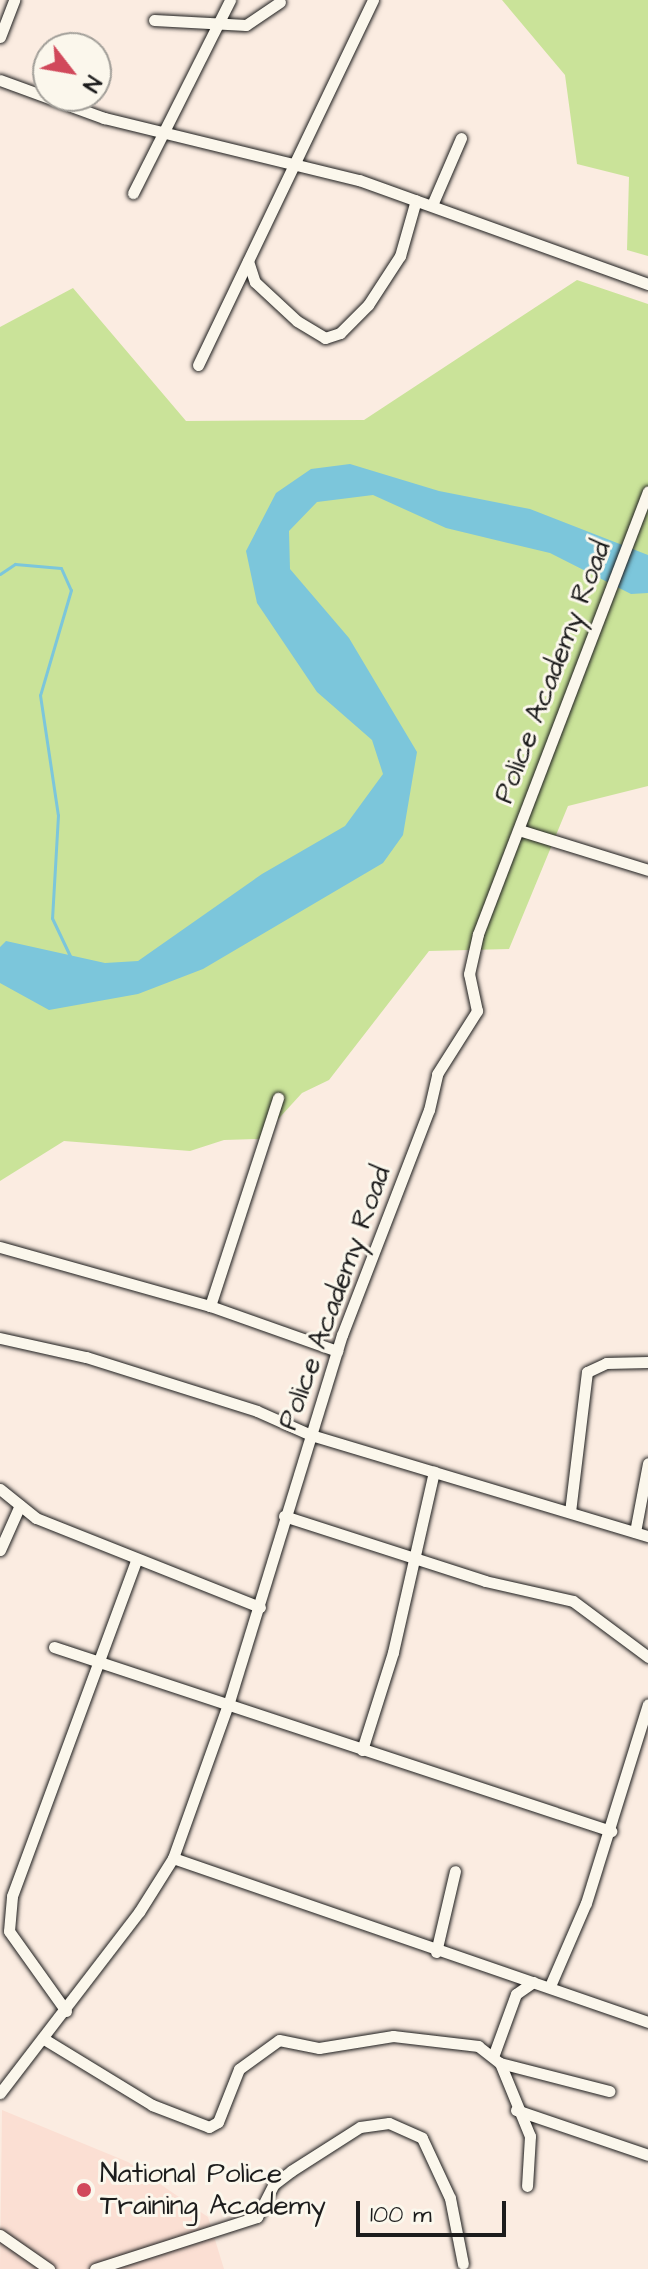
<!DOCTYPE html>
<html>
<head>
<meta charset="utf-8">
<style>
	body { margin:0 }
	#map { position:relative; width:648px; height:2269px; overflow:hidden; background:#fbece1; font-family:"Architects Daughter",sans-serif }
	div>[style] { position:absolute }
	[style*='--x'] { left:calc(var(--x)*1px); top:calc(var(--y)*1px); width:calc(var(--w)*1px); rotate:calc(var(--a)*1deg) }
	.built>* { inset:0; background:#fbdfd3 }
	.green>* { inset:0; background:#cae399 }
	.water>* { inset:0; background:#7cc6db }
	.stream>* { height:3px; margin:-1.5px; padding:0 1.5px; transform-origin:1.5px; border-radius:1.5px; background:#7cc6db }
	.roads { filter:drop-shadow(0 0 2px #1c1c1c) drop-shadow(0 0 2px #1c1c1c) }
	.minor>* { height:11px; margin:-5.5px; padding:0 5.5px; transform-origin:5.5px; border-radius:5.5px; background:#fbf7ec }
	.dots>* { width:22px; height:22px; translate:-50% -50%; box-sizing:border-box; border:4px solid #fbf7ec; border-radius:50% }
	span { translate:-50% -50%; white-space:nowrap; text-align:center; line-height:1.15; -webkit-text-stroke:6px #fbf7ec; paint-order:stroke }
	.street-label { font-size:28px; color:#1c1c1c }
	.poi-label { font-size:28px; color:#1c1c1c }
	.left { translate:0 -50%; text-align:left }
	.north { position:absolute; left:32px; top:32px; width:80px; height:80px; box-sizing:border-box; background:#fbf7ec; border:2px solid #a29f99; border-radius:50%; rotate:121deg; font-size:22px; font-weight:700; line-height:32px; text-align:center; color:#1c1c1c }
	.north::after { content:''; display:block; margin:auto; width:28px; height:36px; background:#d1495b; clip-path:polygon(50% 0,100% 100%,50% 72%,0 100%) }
	.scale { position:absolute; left:356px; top:2201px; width:150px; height:36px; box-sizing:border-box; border:4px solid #1c1c1c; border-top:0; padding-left:10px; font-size:24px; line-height:28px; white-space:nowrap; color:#1c1c1c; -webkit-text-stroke:6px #fbf7ec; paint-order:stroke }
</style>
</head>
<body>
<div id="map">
	<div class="built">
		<div style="clip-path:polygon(2px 2110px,128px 2162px,208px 2217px,224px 2269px,0 2269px)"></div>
	</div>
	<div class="green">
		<div style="clip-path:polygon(502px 0,648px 0,648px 256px,627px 250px,629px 177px,577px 164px,565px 75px)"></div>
		<div style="clip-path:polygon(577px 280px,648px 304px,648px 786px,568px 806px,509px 949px,429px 951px,329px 1080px,302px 1093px,260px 1139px,224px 1140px,190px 1151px,64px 1141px,0 1181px,0 327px,73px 288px,186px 421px,364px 420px)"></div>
	</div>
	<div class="water">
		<div style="clip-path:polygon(350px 464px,439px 491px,530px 509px,648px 555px,648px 593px,631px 594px,550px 553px,446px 528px,373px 495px,317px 502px,289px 531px,290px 569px,349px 638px,417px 752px,403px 835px,383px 863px,203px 969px,138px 994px,49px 1010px,0 983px,0 947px,6px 941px,105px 963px,138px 961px,262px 874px,345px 826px,383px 774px,372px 740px,317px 692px,257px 603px,246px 551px,276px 493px,311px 469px)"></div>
	</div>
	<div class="stream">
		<div style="--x:0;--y:574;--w:18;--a:-34"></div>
		<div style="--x:15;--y:564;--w:46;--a:5"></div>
		<div style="--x:61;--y:568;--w:24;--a:66"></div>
		<div style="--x:71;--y:590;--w:109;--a:106.4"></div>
		<div style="--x:40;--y:695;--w:121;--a:81.5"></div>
		<div style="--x:58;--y:815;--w:103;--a:93.3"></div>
		<div style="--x:52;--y:918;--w:44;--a:64.6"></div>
	</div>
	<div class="roads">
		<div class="minor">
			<div style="--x:154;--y:20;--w:92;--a:3.1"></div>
			<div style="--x:246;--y:25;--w:41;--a:-34.1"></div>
			<div style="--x:0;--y:37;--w:40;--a:-69"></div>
			<div style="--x:0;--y:80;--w:111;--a:20.1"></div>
			<div style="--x:104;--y:118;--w:262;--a:13.7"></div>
			<div style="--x:359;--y:180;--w:307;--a:19.8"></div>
			<div style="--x:133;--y:193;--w:216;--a:-63.3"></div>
			<div style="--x:432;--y:205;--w:73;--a:-66.6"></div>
			<div style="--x:248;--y:261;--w:22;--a:72"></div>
			<div style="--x:255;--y:282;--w:57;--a:42.9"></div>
			<div style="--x:297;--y:321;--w:33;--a:31"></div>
			<div style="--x:325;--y:338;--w:16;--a:-18"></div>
			<div style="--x:340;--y:333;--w:40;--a:-45"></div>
			<div style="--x:368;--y:305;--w:59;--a:-56.9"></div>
			<div style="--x:400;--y:256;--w:58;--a:-74.1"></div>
			<div style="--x:198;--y:365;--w:405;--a:-64.4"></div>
			<div style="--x:519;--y:830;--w:135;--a:17.2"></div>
			<div style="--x:0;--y:1247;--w:218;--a:15.7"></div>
			<div style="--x:210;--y:1306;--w:135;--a:19.5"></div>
			<div style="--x:210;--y:1306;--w:219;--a:-71.9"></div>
			<div style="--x:0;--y:1338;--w:88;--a:12.5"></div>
			<div style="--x:86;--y:1357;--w:179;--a:17.5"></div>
			<div style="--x:257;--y:1411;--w:59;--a:24"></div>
			<div style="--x:311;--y:1435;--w:352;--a:16.7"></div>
			<div style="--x:0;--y:1489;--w:46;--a:38.9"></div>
			<div style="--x:36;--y:1518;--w:241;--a:21.7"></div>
			<div style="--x:570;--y:1512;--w:141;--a:-83.1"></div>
			<div style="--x:587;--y:1372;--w:21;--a:-25"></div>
			<div style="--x:606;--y:1363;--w:42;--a:-1.4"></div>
			<div style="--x:284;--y:1516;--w:211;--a:17.9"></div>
			<div style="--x:485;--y:1581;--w:90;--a:12.8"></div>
			<div style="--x:573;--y:1601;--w:94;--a:36.7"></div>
			<div style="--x:635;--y:1532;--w:70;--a:-79.3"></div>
			<div style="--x:0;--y:1550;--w:49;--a:-66"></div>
			<div style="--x:54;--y:1647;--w:587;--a:18.28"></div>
			<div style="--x:362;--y:1750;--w:103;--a:-72.4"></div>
			<div style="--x:393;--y:1652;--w:185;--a:-77.2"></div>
			<div style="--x:173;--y:1858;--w:503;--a:19.05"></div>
			<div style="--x:436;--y:1952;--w:83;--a:-76.8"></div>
			<div style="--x:550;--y:1986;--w:90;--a:-66.6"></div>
			<div style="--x:586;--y:1903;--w:208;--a:-72.7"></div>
			<div style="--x:66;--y:2011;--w:98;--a:-125.5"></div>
			<div style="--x:9;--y:1931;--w:35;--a:-85"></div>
			<div style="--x:12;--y:1896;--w:357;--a:-69.7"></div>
			<div style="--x:44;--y:2039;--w:127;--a:31.4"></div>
			<div style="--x:152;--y:2105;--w:61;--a:21.1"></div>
			<div style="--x:209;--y:2127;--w:10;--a:-29"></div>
			<div style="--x:218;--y:2122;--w:57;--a:-68.4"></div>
			<div style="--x:239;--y:2069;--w:49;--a:-35.9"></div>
			<div style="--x:279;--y:2040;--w:41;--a:11.3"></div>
			<div style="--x:319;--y:2048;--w:75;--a:-9.2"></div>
			<div style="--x:393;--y:2036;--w:86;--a:6.7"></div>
			<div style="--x:478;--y:2046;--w:28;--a:38"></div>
			<div style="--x:500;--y:2063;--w:79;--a:67.7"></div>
			<div style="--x:530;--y:2136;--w:50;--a:93.4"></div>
			<div style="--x:494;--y:2054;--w:64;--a:-69.9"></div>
			<div style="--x:516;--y:1994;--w:21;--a:-35"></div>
			<div style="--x:500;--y:2063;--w:113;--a:14.4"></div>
			<div style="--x:0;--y:2093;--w:228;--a:-52.5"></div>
			<div style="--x:139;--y:1912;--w:64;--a:-57.8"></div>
			<div style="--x:173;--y:1858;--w:166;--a:-70.3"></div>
			<div style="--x:229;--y:1702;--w:384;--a:-72.9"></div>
			<div style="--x:342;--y:1335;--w:241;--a:-68.9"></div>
			<div style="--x:429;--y:1110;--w:37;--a:-77"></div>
			<div style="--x:437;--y:1074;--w:75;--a:-57.6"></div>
			<div style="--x:477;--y:1011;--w:38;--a:-102"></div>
			<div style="--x:469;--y:974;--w:41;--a:-77.3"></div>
			<div style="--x:478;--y:934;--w:474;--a:-69"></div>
			<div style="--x:516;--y:2110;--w:139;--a:18.8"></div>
			<div style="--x:0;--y:2235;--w:60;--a:34.8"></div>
			<div style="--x:95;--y:2269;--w:170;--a:-17.8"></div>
			<div style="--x:257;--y:2217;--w:37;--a:-63"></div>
			<div style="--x:274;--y:2184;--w:21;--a:-37"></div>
			<div style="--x:291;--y:2171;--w:82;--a:-32.5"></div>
			<div style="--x:360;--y:2127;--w:29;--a:-8"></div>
			<div style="--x:389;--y:2123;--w:36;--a:24"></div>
			<div style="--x:422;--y:2138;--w:66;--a:65"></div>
			<div style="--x:450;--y:2198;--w:67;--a:78.9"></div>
		</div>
	</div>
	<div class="dots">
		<div style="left:84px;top:2190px;background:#d1495b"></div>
	</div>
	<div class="street-label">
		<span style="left:553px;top:672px;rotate:-69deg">Police Academy Road</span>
		<span style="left:335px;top:1298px;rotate:-70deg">Police Academy Road</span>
	</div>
	<div class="poi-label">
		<span class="left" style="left:100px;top:2190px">National Police<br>Training Academy</span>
	</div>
	<div class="north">N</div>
	<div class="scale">100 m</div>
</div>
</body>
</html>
